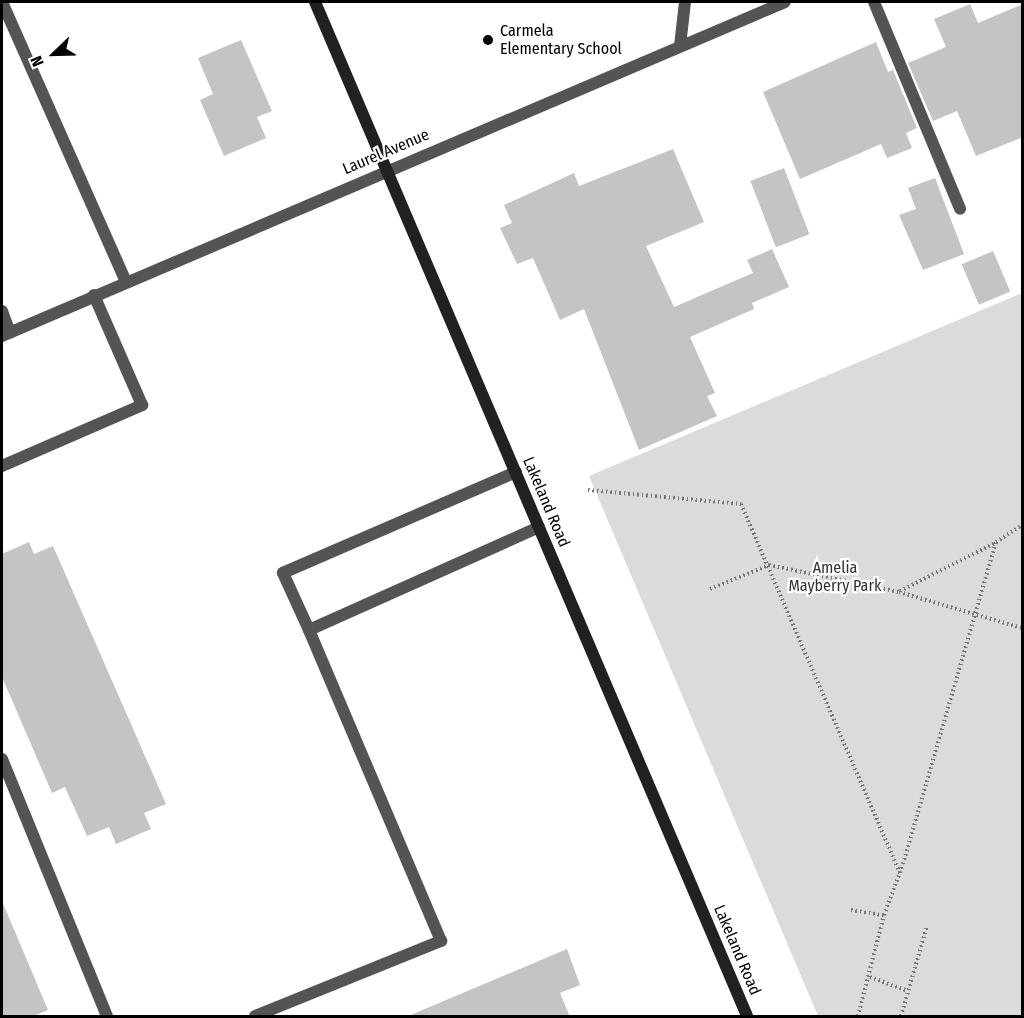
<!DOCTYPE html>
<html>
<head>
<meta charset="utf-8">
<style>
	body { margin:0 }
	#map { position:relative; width:1024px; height:1018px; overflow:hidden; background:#fff; font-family:"Fira Sans Condensed",sans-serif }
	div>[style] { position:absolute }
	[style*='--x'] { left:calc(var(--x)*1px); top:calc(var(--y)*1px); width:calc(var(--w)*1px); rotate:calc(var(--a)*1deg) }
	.green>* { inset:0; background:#dbdbdb }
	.building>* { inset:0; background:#c4c4c4; transform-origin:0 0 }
	.path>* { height:4px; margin-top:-2px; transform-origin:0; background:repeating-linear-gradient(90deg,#767676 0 1.5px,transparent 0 4.5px) }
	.lane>* { height:12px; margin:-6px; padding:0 6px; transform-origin:6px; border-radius:6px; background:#545454 }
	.street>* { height:12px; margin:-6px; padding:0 6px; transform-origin:6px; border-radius:6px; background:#545454 }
	.secondary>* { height:12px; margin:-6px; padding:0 6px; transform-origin:6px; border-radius:6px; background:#212121 }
	.dots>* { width:16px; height:16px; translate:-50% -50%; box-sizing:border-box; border:3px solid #fff; border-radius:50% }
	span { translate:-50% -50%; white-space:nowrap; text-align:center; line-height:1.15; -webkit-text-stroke:4.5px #fff; paint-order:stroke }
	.poi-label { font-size:16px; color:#000 }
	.left { translate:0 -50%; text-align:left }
	.street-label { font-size:16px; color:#000 }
	.park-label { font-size:16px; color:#323232 }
	.frame { position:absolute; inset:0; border:3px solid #000; pointer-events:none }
	.north { position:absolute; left:24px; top:24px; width:60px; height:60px; -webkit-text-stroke:4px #fff; paint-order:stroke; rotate:247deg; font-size:16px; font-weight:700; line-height:24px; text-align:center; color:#000 }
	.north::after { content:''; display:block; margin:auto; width:21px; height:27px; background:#000; clip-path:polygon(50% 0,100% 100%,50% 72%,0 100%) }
</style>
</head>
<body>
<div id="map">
	<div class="green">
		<div style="clip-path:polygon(1022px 293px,1022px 1016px,818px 1016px,589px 476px)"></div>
	</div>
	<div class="building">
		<div style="clip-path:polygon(970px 4px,978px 23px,1023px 4px,1023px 137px,976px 156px,957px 111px,933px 121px,908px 63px,946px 47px,934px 19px)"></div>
		<div style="clip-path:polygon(241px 40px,272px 111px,257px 117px,266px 138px,224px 156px,200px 100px,213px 94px,198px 58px)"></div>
		<div style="clip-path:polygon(876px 42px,888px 72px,893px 70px,917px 128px,906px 133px,912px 148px,887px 158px,881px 144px,800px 179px,763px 92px)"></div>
		<div style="clip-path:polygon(673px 149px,704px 222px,646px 246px,674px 307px,753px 273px,747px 260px,772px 249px,789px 287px,752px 303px,754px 309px,690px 337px,715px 393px,707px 396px,717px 416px,639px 450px,584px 309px,560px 320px,533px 258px,517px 264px,500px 228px,512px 223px,504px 205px,548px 185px,574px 173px,579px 186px)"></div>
		<div style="left:784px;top:168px;width:71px;height:36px;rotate:69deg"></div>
		<div style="clip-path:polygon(935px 178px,964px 254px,923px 270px,899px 215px,916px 209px,908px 188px)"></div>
		<div style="left:993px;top:251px;width:44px;height:34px;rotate:67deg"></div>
		<div style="clip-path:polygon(29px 542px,34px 554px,53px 546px,166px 804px,144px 813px,151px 829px,116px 844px,109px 827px,87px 836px,65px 787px,52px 793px,2px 677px,2px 554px)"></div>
		<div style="clip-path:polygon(2px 901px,48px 1010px,31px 1017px,2px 1017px)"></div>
		<div style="clip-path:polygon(567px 949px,580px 985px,560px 993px,570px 1017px,406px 1017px)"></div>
	</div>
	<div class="path">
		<div style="--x:588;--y:490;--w:154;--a:5.2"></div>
		<div style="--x:741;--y:504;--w:403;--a:66.7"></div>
		<div style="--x:710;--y:589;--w:64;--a:-22.1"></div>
		<div style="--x:769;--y:565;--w:133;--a:11.7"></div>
		<div style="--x:899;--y:592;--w:128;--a:16.3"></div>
		<div style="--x:900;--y:591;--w:106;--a:-26.8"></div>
		<div style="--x:851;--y:910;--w:33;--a:9"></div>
		<div style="--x:870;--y:977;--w:40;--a:20.2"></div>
		<div style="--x:858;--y:1016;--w:104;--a:-75.6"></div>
		<div style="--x:884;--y:915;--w:54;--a:-69.6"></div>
		<div style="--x:903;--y:864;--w:335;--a:-73.9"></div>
		<div style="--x:996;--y:542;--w:31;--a:-33"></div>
		<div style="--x:901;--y:1016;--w:94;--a:-73.9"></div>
	</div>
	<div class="lane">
		<div style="--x:2;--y:2;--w:306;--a:66.1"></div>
		<div style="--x:874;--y:2;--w:224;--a:67.4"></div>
		<div style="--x:680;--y:46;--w:44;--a:-83.5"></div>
		<div style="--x:2;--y:311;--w:23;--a:70"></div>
		<div style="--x:2;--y:466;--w:153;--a:-23.5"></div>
		<div style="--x:142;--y:405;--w:120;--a:-113.6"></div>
		<div style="--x:516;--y:472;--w:254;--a:156.6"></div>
		<div style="--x:283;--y:573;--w:63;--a:65.5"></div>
		<div style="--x:309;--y:630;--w:252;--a:-24.1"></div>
		<div style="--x:2;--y:759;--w:278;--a:67.8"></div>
		<div style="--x:255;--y:1016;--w:201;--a:-22"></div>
		<div style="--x:441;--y:941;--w:338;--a:-113"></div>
	</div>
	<div class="street">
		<div style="--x:2;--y:336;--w:851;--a:-23.1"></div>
	</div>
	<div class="secondary">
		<div style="--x:315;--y:2;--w:1102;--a:66.92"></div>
	</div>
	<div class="dots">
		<div style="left:488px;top:40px;background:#000"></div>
	</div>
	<div class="poi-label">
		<span class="left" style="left:500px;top:40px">Carmela<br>Elementary School</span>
	</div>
	<div class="street-label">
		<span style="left:386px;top:152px;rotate:-23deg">Laurel Avenue</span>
		<span style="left:546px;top:502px;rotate:67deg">Lakeland Road</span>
		<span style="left:737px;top:950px;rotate:67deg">Lakeland Road</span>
	</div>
	<div class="park-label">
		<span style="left:835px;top:577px">Amelia<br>Mayberry Park</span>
	</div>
	<div class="frame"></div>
	<div class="north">N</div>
</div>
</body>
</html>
